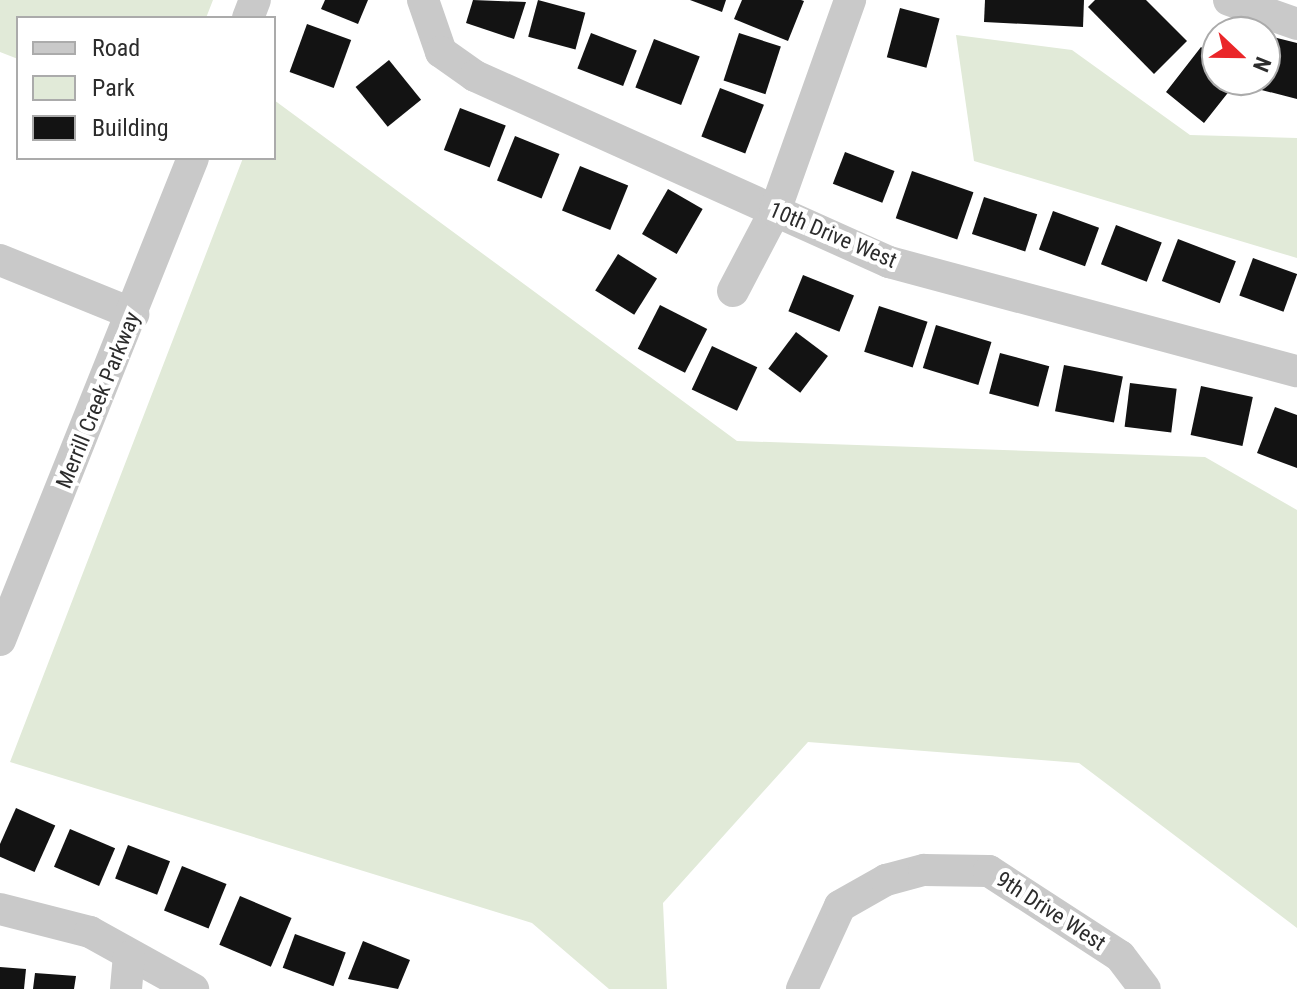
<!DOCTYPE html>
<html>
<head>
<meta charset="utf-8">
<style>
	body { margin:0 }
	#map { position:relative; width:1297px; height:989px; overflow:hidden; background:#fff; font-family:"Roboto Condensed",sans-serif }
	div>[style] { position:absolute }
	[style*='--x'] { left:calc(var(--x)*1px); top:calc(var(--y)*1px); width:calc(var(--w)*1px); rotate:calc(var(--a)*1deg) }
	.green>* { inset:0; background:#e1ead8 }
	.building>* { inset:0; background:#131313; transform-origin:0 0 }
	.minor>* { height:32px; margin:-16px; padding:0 16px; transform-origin:16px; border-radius:16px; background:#c9c9c9 }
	span { translate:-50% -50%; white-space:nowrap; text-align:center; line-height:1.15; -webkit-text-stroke:8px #fff; paint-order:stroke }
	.street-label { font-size:22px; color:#2c2c2c }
	.legend { position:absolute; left:16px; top:16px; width:260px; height:144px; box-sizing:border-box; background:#fff; border:2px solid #ababab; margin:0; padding:10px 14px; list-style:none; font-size:24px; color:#2c2c2c }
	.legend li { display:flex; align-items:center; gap:16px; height:40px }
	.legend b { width:40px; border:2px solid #ababab }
	.north { position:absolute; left:1201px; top:16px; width:80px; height:80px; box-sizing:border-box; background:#fff; border:2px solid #ababab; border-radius:50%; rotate:112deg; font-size:22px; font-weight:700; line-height:32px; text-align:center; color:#2c2c2c }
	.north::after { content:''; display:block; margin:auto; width:28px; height:36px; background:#ea2629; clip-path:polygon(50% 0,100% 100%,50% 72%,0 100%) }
</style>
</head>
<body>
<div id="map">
	<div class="green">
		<div style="clip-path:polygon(0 0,213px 0,206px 18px,18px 18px,18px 59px,0 52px)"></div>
		<div style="clip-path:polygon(956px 35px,1072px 50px,1190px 135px,1297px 138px,1297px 258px,974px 161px)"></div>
		<div style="clip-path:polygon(274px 100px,737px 441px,1205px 457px,1297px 510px,1297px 928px,1079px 763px,808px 742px,663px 903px,667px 989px,609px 989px,532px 923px,10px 762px,243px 158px,274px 158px)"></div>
	</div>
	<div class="building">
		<div style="clip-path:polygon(325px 0,368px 0,358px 24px,321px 9px)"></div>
		<div style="clip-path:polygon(473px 0,526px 2px,514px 39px,466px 23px)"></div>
		<div style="left:538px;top:0;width:49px;height:38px;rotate:15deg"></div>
		<div style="clip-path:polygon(690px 0,726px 0,722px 12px)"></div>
		<div style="clip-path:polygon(742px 0,801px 0,804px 1px,788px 41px,734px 19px)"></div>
		<div style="clip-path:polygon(985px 0,1084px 0,1083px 27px,984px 22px)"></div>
		<div style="clip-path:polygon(1095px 0,1146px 0,1187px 41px,1154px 74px,1088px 7px)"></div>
		<div style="left:900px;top:8px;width:41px;height:51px;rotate:15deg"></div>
		<div style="left:307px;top:24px;width:47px;height:51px;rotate:20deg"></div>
		<div style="left:591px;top:33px;width:49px;height:38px;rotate:21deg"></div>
		<div style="left:739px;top:33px;width:44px;height:50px;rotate:18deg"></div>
		<div style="clip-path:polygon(1265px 35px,1297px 43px,1297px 99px,1246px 86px,1265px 80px)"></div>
		<div style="left:654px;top:39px;width:49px;height:52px;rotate:21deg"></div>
		<div style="clip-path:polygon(1201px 47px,1217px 60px,1217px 80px,1238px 80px,1204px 123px,1166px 92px)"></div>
		<div style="left:389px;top:60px;width:51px;height:43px;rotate:51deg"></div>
		<div style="left:720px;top:88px;width:47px;height:52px;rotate:21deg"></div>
		<div style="left:460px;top:108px;width:49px;height:45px;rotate:21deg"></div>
		<div style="left:515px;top:136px;width:48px;height:48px;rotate:22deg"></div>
		<div style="left:845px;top:152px;width:53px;height:34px;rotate:21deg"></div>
		<div style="left:580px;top:166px;width:52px;height:48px;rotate:22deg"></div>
		<div style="left:912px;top:171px;width:65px;height:50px;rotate:19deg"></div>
		<div style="left:668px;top:189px;width:40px;height:52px;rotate:30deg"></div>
		<div style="left:984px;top:197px;width:56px;height:39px;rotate:18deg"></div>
		<div style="left:1053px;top:211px;width:49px;height:41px;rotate:20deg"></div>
		<div style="left:1116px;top:225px;width:49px;height:42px;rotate:21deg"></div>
		<div style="left:1178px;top:239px;width:62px;height:45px;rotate:21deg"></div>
		<div style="left:618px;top:254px;width:46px;height:43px;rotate:32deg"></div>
		<div style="left:1253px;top:258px;width:47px;height:40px;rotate:20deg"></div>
		<div style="left:803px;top:275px;width:55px;height:39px;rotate:22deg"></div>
		<div style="left:660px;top:305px;width:53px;height:49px;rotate:27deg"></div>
		<div style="left:879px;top:306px;width:51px;height:48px;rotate:18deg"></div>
		<div style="left:936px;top:325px;width:58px;height:45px;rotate:17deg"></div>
		<div style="left:796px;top:332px;width:40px;height:46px;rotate:37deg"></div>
		<div style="left:712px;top:346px;width:50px;height:48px;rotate:25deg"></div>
		<div style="left:1000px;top:353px;width:51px;height:42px;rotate:15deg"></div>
		<div style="left:1064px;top:365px;width:60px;height:47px;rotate:11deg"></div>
		<div style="left:1130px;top:383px;width:47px;height:44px;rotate:7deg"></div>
		<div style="left:1201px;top:386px;width:53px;height:50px;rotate:12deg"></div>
		<div style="clip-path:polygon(1275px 407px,1297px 415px,1297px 468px,1257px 453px)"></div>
		<div style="left:16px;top:808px;width:43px;height:51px;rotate:24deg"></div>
		<div style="left:70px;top:829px;width:49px;height:41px;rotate:23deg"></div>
		<div style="left:128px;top:845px;width:45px;height:36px;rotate:21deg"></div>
		<div style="left:182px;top:866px;width:48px;height:48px;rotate:22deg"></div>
		<div style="left:240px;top:896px;width:56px;height:53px;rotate:23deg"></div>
		<div style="left:295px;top:934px;width:54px;height:36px;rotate:20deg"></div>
		<div style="clip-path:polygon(363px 941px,410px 960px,398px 989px,348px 979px)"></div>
		<div style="clip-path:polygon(0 967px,26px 969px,24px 989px,0 989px)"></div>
		<div style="clip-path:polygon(35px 973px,76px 976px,74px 989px,33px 989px)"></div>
	</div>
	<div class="minor">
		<div style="--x:423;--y:0;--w:55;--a:70.9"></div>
		<div style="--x:441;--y:52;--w:42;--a:35.2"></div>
		<div style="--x:475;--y:76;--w:454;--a:24.2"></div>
		<div style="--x:889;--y:262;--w:422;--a:15"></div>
		<div style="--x:1229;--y:0;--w:72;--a:19.4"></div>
		<div style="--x:248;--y:18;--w:19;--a:-69"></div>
		<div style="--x:0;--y:260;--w:144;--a:22.1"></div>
		<div style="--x:733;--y:291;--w:90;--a:-62.3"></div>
		<div style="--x:775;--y:211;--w:224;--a:-70.4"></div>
		<div style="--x:0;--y:640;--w:519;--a:-68.18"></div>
		<div style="--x:0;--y:909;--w:93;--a:14.3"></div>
		<div style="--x:90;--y:932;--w:118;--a:29"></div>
		<div style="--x:126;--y:989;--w:32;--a:-85"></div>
		<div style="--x:802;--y:989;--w:91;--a:-65.4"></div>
		<div style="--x:840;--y:906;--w:53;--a:-29.5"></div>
		<div style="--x:886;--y:880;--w:39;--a:-15"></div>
		<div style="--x:924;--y:870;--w:65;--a:0.9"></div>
		<div style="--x:989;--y:871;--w:156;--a:33"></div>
		<div style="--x:1120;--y:956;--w:41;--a:52.9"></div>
	</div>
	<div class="street-label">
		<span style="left:833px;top:235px;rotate:23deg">10th Drive West</span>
		<span style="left:98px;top:400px;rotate:-68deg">Merrill Creek Parkway</span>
		<span style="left:1051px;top:911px;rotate:33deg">9th Drive West</span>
	</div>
	<ul class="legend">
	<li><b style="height:10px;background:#c9c9c9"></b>Road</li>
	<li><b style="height:22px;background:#e1ead8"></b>Park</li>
	<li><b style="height:22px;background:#131313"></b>Building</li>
	</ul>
	<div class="north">N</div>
</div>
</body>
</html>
